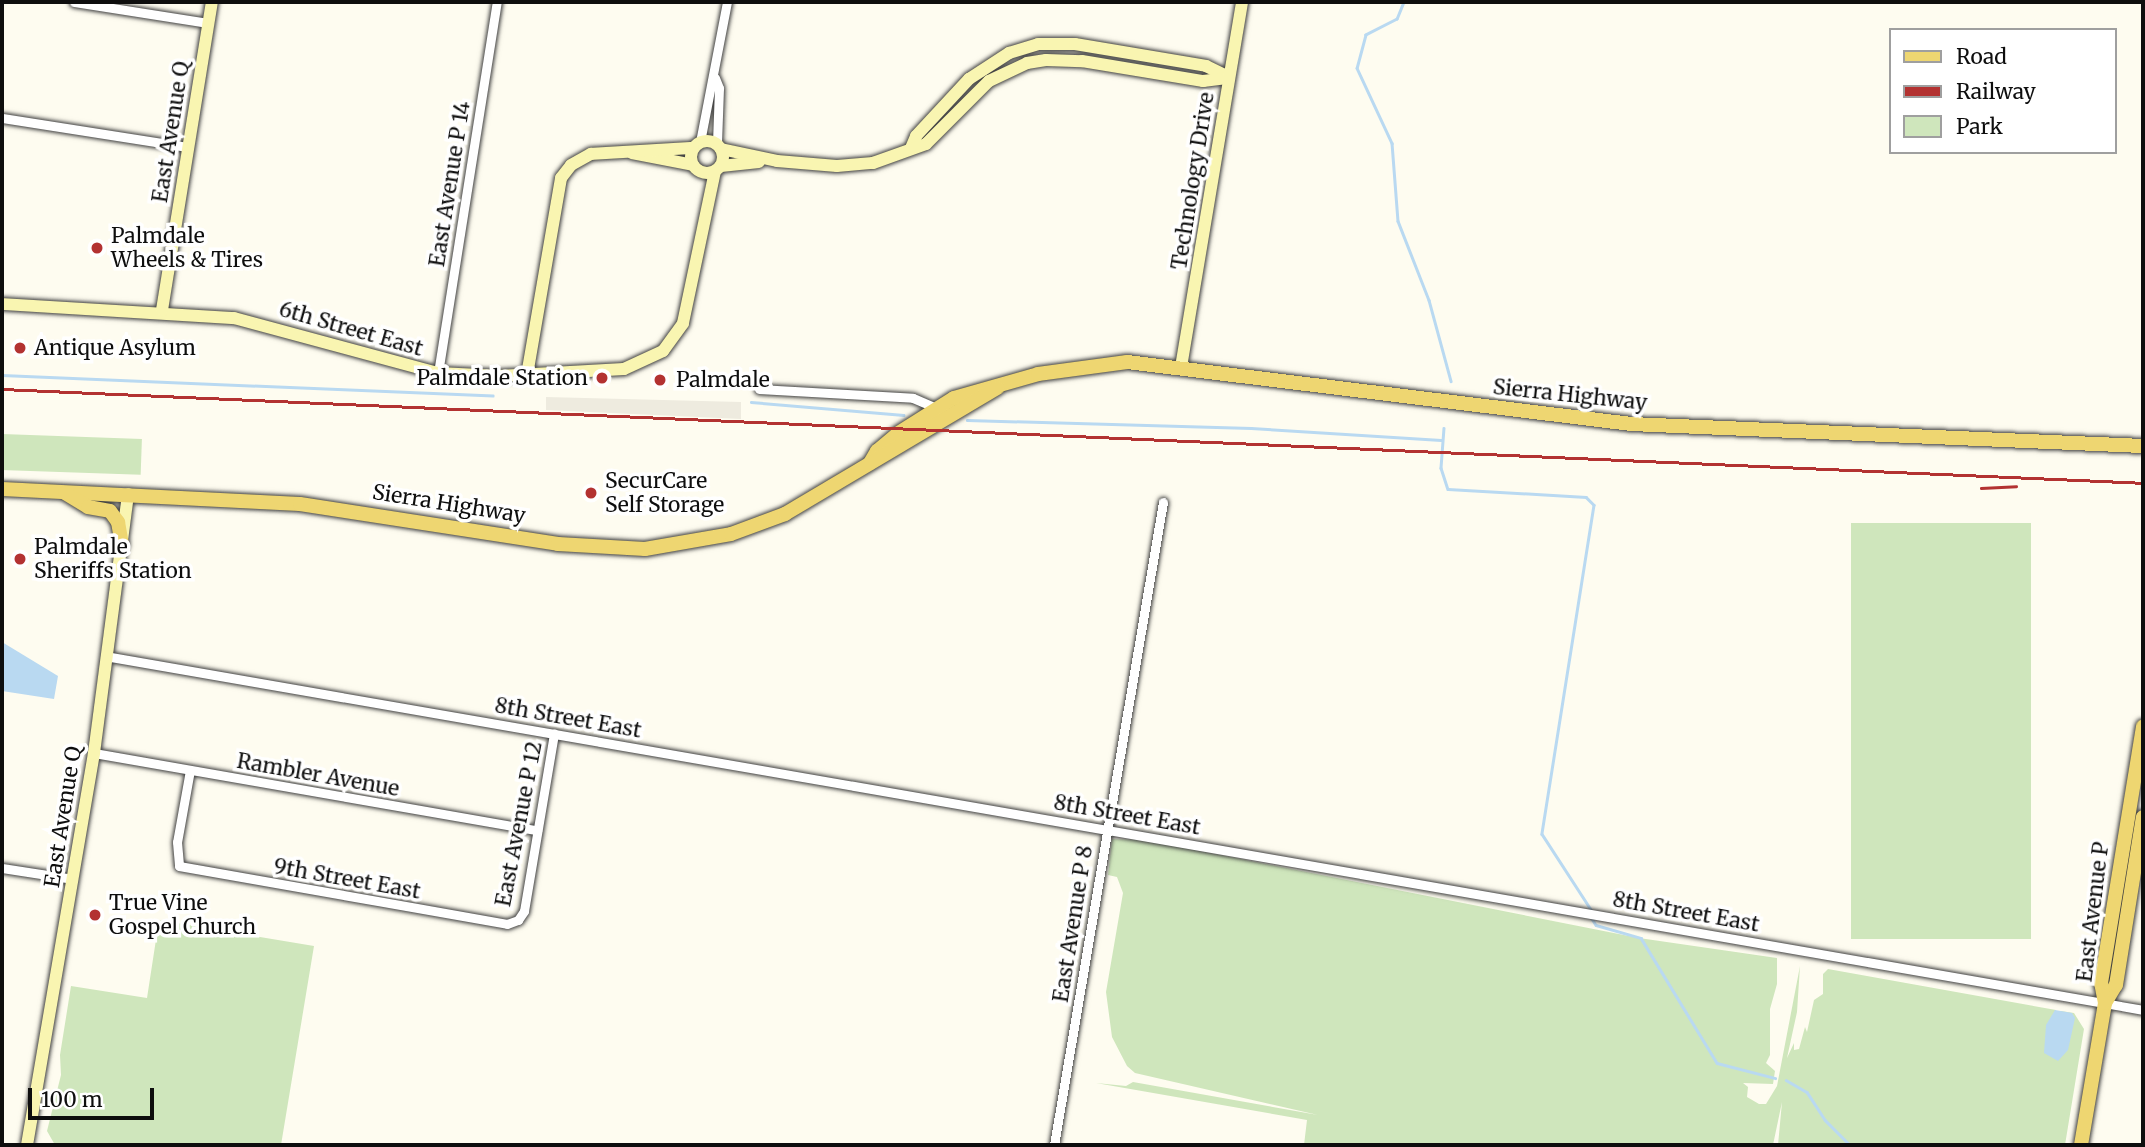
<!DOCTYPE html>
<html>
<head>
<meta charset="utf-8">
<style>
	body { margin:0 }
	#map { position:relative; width:2145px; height:1147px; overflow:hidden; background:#fefcf0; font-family:Merriweather,serif }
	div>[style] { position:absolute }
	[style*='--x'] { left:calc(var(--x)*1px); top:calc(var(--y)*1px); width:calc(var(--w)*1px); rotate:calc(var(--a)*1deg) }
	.green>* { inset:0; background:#cfe6bc; transform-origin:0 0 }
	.plaza>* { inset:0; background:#eeebdf }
	.water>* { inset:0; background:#b9d9f1 }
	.stream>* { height:2.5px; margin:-1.25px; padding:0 1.25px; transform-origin:1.25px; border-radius:1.25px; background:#b9d9f1 }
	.roads { filter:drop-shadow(0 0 2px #414141) drop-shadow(0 0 2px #414141) }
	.street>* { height:9px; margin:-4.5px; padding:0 4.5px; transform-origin:4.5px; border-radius:4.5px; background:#fff }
	.secondary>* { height:12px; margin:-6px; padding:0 6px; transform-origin:6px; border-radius:6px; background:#f9f5b1 }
	.secondary>.ring { margin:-6px; padding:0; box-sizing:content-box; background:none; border:12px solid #f9f5b1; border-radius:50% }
	.primary>* { height:14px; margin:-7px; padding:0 7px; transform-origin:7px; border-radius:7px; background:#eed671 }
	.rail>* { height:2.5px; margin:-1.25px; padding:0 1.25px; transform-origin:1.25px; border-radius:1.25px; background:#b33231 }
	.dots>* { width:19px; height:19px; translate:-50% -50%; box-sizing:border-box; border:4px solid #fff; border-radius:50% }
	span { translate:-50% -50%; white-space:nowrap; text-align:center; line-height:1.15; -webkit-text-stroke:7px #fff; paint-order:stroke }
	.street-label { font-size:21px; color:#0e0e0e }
	.poi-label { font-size:21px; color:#0e0e0e }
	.left { translate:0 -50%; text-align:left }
	.right { translate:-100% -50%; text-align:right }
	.frame { position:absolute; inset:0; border:4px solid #0e0e0e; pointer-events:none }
	.legend { position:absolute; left:1889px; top:28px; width:228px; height:126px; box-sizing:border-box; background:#fff; border:2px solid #9f9f9f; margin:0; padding:9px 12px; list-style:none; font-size:21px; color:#0e0e0e }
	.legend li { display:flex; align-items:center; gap:14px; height:35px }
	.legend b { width:35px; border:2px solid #9f9f9f }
	.scale { position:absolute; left:28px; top:1088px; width:126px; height:32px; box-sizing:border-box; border:4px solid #0e0e0e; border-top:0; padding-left:9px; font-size:21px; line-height:24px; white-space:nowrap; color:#0e0e0e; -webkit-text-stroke:5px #fff; paint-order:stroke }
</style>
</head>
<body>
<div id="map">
	<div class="green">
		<div style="left:2px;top:434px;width:140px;height:36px;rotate:2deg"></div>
		<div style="left:1851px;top:523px;width:180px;height:416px"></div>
		<div style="clip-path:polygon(1112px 839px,1145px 840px,1639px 938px,1777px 958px,1777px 984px,1770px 1009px,1770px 1055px,1766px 1063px,1775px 1071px,1773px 1084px,1743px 1083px,1748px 1087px,1747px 1097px,1759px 1104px,1766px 1104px,1777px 1086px,1800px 966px,1797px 1012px,1787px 1058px,1794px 1043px,1794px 1050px,1799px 1049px,1805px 1027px,1807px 1032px,1814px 1000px,1823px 994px,1823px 974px,1828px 969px,2056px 1010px,2056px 1026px,2060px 1024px,2061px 1011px,2074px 1013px,2084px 1029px,2065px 1145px,1778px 1145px,1782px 1102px,1773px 1145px,1304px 1145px,1307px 1120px,1096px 1083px,1126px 1086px,1133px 1082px,1318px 1115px,1135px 1073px,1127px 1066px,1112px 1037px,1106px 992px,1123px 893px,1117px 877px,1108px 875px)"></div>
		<div style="clip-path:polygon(159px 920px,314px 946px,281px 1145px,55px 1145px,47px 1131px,61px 1075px,60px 1055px,71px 986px,147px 998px)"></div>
	</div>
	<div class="plaza">
		<div style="clip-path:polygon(546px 397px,741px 402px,741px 419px,546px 410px)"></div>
	</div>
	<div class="water">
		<div style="clip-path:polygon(2px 642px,58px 676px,54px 699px,2px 691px)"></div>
		<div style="clip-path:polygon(2055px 1010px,2072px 1013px,2075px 1018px,2068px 1050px,2058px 1061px,2044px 1053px,2046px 1025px)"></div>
	</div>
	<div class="stream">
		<div style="--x:1404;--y:2;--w:18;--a:112"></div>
		<div style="--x:1397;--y:19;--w:35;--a:153"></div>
		<div style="--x:1366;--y:35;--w:34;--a:105"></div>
		<div style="--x:1357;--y:68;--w:83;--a:65"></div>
		<div style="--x:1392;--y:143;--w:78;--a:85.6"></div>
		<div style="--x:1398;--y:221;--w:85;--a:68.6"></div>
		<div style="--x:1429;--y:300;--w:84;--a:74.8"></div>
		<div style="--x:2;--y:375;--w:491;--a:2.4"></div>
		<div style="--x:751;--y:402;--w:153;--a:4.9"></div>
		<div style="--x:967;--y:420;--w:284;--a:1.6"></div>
		<div style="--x:1251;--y:428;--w:190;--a:3.6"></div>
		<div style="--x:1444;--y:428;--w:40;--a:94.3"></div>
		<div style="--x:1441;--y:468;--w:22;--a:72"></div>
		<div style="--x:1448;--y:489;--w:138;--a:3.3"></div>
		<div style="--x:1586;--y:497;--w:11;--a:45"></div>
		<div style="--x:1594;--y:505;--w:333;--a:99"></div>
		<div style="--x:1542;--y:834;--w:92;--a:57"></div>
		<div style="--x:1591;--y:917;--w:9;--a:58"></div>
		<div style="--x:1596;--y:925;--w:47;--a:16.1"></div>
		<div style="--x:1641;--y:938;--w:146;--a:58.7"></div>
		<div style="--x:1717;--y:1063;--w:60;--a:14.5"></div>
		<div style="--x:1786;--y:1080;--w:24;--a:30"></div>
		<div style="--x:1807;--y:1092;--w:33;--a:57"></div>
		<div style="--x:1825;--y:1120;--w:35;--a:45"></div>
	</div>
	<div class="roads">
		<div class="street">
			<div style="--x:74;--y:2;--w:136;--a:8.9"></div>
			<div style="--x:715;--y:78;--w:11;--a:68"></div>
			<div style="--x:719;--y:88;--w:55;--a:92.1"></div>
			<div style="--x:2;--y:118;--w:188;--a:8.9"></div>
			<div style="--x:700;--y:142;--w:143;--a:-79.1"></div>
			<div style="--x:438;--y:373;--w:376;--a:-81"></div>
			<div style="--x:759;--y:389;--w:154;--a:3.3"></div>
			<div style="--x:913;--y:398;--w:25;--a:23"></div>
			<div style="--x:105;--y:656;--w:2069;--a:9.85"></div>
			<div style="--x:94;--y:753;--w:450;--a:9.9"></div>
			<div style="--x:190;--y:770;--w:73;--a:100.2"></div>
			<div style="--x:177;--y:842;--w:24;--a:85"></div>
			<div style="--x:179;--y:866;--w:333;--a:10"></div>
			<div style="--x:507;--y:924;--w:12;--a:-20"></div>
			<div style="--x:518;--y:920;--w:11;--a:-56"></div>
			<div style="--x:524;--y:911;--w:180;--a:-80.4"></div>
			<div style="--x:2;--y:868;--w:72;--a:8.8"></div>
			<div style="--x:1054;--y:1145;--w:652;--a:-80.38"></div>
		</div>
		<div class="secondary">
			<div class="ring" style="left:691px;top:141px;width:20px;height:20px"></div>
			<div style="--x:911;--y:148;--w:13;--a:-67"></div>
			<div style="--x:916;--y:136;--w:78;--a:-47.1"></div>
			<div style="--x:969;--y:79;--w:48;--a:-33"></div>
			<div style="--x:1009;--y:53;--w:30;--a:-17"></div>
			<div style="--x:1038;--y:44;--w:37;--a:0"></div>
			<div style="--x:1075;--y:44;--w:133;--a:9.5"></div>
			<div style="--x:1206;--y:66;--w:25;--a:26"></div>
			<div style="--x:721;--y:149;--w:57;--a:12.1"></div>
			<div style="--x:777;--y:161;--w:60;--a:4.8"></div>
			<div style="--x:837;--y:166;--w:36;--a:-5"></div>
			<div style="--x:873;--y:163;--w:56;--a:-19.7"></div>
			<div style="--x:926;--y:144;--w:89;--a:-45"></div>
			<div style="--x:989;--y:81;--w:42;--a:-25.3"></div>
			<div style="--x:1027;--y:63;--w:19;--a:-9"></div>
			<div style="--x:1046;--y:60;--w:36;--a:2"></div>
			<div style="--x:1082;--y:61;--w:123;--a:9.4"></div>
			<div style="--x:1203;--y:81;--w:26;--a:-7"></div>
			<div style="--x:632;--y:153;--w:62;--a:11.1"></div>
			<div style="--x:721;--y:166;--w:38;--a:-6"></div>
			<div style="--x:2;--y:304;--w:232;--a:3.5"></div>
			<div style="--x:234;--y:318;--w:211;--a:15.1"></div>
			<div style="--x:438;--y:373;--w:61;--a:2.8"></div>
			<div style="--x:499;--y:376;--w:125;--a:-3.2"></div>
			<div style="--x:624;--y:369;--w:43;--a:-24.8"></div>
			<div style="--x:663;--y:351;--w:34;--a:-54"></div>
			<div style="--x:683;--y:323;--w:155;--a:-78.1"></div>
			<div style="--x:162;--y:310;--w:312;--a:-80.8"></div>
			<div style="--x:1181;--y:367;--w:370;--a:-80.5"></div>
			<div style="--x:527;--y:375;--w:200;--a:-80.2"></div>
			<div style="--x:561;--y:178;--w:16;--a:-52"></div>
			<div style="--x:571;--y:165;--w:23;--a:-29"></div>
			<div style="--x:591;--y:154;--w:102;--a:-3.4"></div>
			<div style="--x:27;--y:1145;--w:398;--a:-80.3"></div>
			<div style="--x:94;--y:753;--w:261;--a:-82.5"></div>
		</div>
		<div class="primary">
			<div style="--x:870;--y:463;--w:14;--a:-60"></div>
			<div style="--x:877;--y:451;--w:26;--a:-40"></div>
			<div style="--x:897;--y:434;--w:67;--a:-32.3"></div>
			<div style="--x:954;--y:398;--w:87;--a:-15.9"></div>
			<div style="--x:1038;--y:374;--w:90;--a:-7.7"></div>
			<div style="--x:1127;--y:362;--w:508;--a:7.01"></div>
			<div style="--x:1631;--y:424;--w:512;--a:2.46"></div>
			<div style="--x:2;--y:489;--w:298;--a:2.9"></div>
			<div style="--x:300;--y:504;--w:261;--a:8.8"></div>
			<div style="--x:558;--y:544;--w:87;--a:3.3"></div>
			<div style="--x:645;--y:549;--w:87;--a:-9.9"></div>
			<div style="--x:731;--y:534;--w:58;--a:-20.3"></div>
			<div style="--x:785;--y:514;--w:247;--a:-30.7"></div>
			<div style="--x:65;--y:493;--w:27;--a:31"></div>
			<div style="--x:88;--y:507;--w:22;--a:10"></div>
			<div style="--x:110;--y:511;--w:14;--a:54"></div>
			<div style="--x:118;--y:522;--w:23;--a:80"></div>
			<div style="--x:2105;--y:1003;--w:21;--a:-59"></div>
			<div style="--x:2116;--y:985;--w:170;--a:-80.9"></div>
			<div style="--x:2081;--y:1145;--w:144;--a:-80.4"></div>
			<div style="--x:2105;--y:1003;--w:20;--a:-101"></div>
			<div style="--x:2101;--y:983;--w:260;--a:-80.7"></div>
		</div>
	</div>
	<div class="rail">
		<div style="--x:2;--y:389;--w:2143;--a:2.51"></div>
		<div style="--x:1981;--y:488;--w:35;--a:-3"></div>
	</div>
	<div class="dots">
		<div style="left:97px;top:248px;background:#b33231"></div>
		<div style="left:20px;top:348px;background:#b33231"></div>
		<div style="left:602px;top:378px;background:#b33231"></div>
		<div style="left:660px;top:380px;background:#b33231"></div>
		<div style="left:591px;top:493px;background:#b33231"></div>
		<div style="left:20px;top:559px;background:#b33231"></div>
		<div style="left:95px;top:915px;background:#b33231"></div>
	</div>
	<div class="street-label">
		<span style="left:171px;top:132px;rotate:-81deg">East Avenue Q</span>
		<span style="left:1193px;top:181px;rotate:-81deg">Technology Drive</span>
		<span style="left:450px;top:184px;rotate:-81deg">East Avenue P 14</span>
		<span style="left:351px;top:329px;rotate:16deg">6th Street East</span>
		<span style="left:1570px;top:395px;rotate:6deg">Sierra Highway</span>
		<span style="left:449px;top:504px;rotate:9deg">Sierra Highway</span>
		<span style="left:568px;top:718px;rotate:10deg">8th Street East</span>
		<span style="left:318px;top:775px;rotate:10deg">Rambler Avenue</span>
		<span style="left:1127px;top:815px;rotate:10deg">8th Street East</span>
		<span style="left:63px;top:817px;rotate:-81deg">East Avenue Q</span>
		<span style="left:519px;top:824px;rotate:-79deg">East Avenue P 12</span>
		<span style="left:347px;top:879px;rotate:10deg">9th Street East</span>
		<span style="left:1686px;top:912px;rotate:10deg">8th Street East</span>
		<span style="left:2093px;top:912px;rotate:-83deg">East Avenue P</span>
		<span style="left:1073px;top:924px;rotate:-81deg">East Avenue P 8</span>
	</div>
	<div class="poi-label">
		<span class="left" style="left:111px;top:248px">Palmdale<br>Wheels &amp; Tires</span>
		<span class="left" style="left:34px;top:348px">Antique Asylum</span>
		<span class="right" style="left:588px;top:378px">Palmdale Station</span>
		<span class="left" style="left:676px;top:380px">Palmdale</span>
		<span class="left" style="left:605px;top:493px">SecurCare<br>Self Storage</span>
		<span class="left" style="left:34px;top:559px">Palmdale<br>Sheriffs Station</span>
		<span class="left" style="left:109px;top:915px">True Vine<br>Gospel Church</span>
	</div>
	<div class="frame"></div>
	<ul class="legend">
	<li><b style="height:9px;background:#eed671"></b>Road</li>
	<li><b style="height:9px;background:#b33231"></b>Railway</li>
	<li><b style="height:19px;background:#cfe6bc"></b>Park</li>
	</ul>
	<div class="scale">100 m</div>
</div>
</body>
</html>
